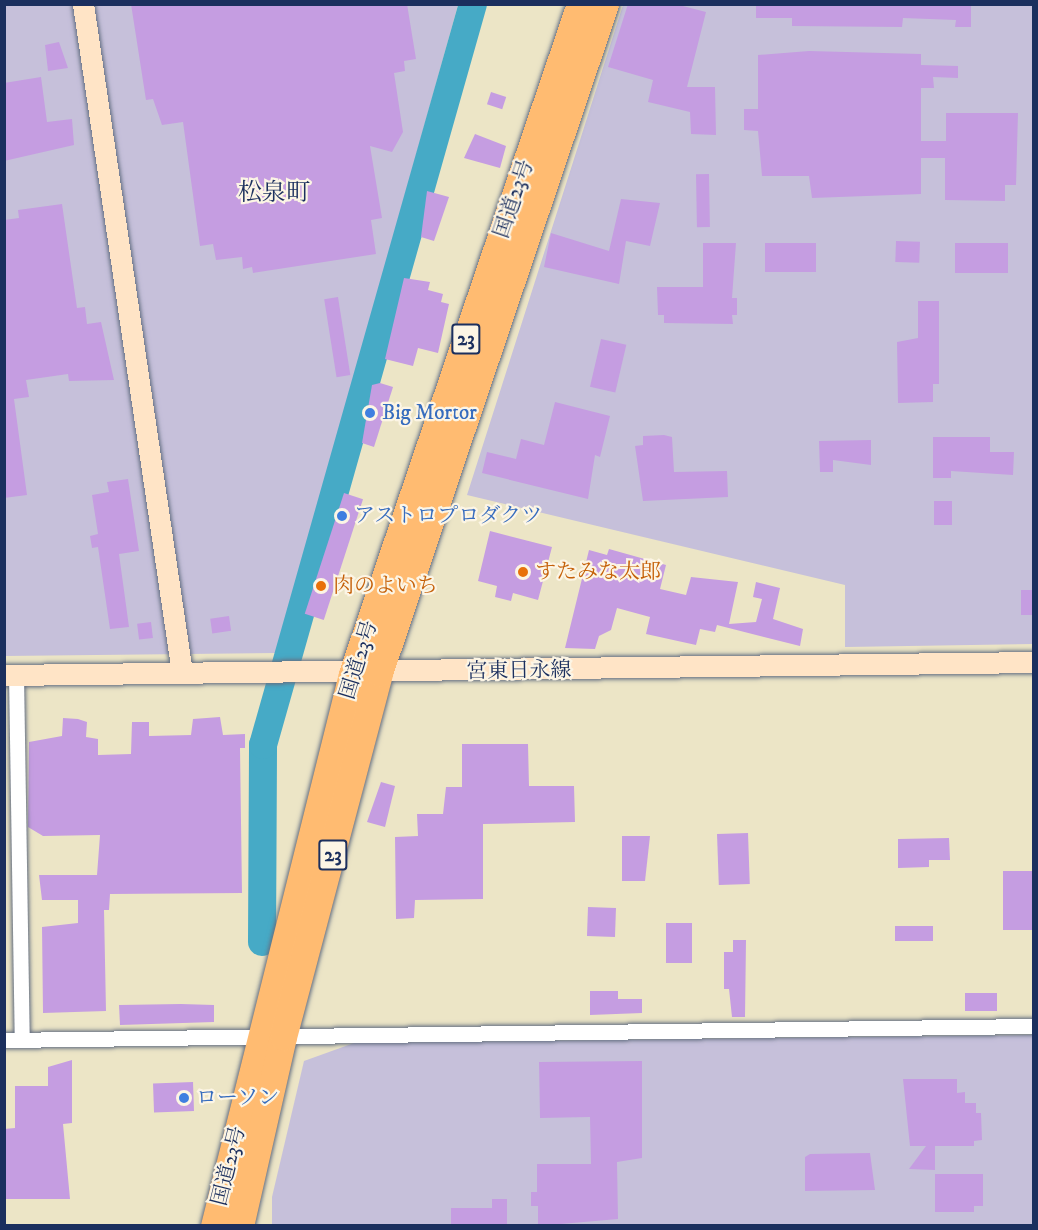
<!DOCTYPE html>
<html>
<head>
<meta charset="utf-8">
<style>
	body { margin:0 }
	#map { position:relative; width:1038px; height:1230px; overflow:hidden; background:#ece5c6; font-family:"IM FELL DW Pica","Noto Serif JP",serif }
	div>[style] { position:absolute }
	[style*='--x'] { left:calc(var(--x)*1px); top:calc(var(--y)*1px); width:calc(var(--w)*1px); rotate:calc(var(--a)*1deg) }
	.industrial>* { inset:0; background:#c6c0da }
	.river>* { height:28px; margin:-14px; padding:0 14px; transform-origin:14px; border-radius:14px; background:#46aac6 }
	.building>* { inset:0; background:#c59de1; transform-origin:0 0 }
	.roads { filter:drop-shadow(0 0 2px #646f82) drop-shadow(0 0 2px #646f82) }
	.street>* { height:15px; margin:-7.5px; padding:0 7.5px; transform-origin:7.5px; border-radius:7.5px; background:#fff }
	.secondary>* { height:21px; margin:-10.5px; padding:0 10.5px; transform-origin:10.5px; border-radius:10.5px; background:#ffe4c6 }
	.highway>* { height:27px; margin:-13.5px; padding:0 13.5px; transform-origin:13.5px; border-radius:13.5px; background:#ffbb71 }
	.dots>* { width:16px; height:16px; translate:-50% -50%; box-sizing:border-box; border:3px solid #fcf5e5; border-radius:50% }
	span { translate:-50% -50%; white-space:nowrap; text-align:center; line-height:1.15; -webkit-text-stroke:4.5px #fcf5e5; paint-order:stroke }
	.shield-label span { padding:2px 4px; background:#fcf5e5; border:2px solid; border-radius:4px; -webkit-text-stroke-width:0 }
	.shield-label { font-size:20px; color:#1b2f5e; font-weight:700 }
	.street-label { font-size:21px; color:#1b2f5e }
	.shop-label { font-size:21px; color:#366cbe }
	.left { translate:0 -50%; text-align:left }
	.food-label { font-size:21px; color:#c56008 }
	.quarter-label { font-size:24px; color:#1b2f5e }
	.frame { position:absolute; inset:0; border:6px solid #1b2f5e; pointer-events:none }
</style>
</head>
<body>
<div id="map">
	<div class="industrial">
		<div style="clip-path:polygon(4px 5px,458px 5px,277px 653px,5px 656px)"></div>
		<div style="clip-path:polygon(623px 5px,1033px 5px,1033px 644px,845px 647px,845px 585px,467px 495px)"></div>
		<div style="clip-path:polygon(1033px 1035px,1033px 1225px,272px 1226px,272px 1197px,304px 1061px,354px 1043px)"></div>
	</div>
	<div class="river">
		<div style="--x:262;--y:942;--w:197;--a:-89.7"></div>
		<div style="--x:263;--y:745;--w:770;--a:-74.18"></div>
	</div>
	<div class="building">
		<div style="clip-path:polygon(131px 4px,407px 4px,416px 59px,404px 61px,405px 71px,394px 73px,403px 132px,392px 152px,370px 146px,382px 218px,371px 220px,376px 254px,253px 273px,252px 267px,243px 269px,242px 257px,216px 260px,213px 244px,200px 246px,183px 122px,162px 125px,153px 99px,146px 100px)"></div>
		<div style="clip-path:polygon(628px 4px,675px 4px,706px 12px,687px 87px,715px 87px,716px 135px,691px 134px,690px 112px,648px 102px,653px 80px,608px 67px)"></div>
		<div style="clip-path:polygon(756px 4px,971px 4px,971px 27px,955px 27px,956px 20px,903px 18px,902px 27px,792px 26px,792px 18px,756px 18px)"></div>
		<div style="clip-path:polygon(59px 42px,68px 68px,48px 71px,45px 45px)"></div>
		<div style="clip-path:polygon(809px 51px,921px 54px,921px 65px,958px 66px,958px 78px,933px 77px,934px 88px,921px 88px,921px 141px,946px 141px,946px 113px,1018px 113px,1016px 185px,1005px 185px,1005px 201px,945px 200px,945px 158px,921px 158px,921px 194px,812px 198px,809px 176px,762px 176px,758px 131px,744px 130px,744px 109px,758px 109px,758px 55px)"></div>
		<div style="clip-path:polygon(41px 77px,47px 122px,72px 119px,74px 145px,4px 161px,4px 83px)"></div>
		<div style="left:491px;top:92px;width:16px;height:13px;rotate:18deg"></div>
		<div style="clip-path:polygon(475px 134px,506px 146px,500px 168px,464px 158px)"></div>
		<div style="left:709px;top:174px;width:53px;height:13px;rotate:89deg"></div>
		<div style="clip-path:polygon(427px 191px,449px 197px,434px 241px,421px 237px)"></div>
		<div style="clip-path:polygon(621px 199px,660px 203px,650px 246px,626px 241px,619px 284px,544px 267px,551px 233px,609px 251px)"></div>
		<div style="clip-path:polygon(62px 204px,77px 308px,85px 307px,87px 324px,101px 322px,114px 380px,69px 381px,68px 374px,26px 380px,29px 397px,14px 399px,27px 495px,4px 498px,4px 220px,19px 218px,18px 210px)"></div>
		<div style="left:896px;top:241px;width:24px;height:21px;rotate:2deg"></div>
		<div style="clip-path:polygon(703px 243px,736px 243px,732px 298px,737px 298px,737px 315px,732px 315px,733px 324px,664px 323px,664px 315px,658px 315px,657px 287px,703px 287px)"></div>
		<div style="left:765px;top:243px;width:51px;height:29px"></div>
		<div style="left:955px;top:243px;width:53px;height:30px"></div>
		<div style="clip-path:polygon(404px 278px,430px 282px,428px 290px,443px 294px,441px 302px,449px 304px,438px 353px,418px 348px,413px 366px,385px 359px)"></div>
		<div style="left:338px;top:297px;width:79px;height:14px;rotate:81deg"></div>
		<div style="clip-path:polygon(918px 301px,939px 301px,939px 384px,933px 384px,933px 402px,898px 403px,897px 342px,918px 338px)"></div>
		<div style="left:601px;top:339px;width:26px;height:49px;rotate:13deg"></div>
		<div style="clip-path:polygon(380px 383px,393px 387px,374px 447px,362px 443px,372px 385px)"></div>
		<div style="clip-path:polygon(555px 402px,610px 416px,600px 457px,595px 455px,588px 499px,482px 473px,487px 452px,516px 459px,521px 439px,544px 445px)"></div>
		<div style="clip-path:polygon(664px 435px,672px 437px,674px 472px,727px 471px,728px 497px,643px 501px,635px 446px,643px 445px,643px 436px)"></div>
		<div style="clip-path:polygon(933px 437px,990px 437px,990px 452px,1014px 452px,1013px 475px,951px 471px,951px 478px,933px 478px)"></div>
		<div style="clip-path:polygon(871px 440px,871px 465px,833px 460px,833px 472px,820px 472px,819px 441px)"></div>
		<div style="clip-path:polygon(128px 479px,139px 551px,119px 554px,129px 627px,110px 629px,98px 547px,92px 548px,90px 536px,98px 534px,92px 495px,109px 492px,107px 482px)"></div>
		<div style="left:344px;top:493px;width:20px;height:127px;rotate:18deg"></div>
		<div style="left:934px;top:501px;width:18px;height:24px"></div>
		<div style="clip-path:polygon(490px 531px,552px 547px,538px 600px,513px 593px,511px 601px,495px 597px,497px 586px,478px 581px)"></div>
		<div style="clip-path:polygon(609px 549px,666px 565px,660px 589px,686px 595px,691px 577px,738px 582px,729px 624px,756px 622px,762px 599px,753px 597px,756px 582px,780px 588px,773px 619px,803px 629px,800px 646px,717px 625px,715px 632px,700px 629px,696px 645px,646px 634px,650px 617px,617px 608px,611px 630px,599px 636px,595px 649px,565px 648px,589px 550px,607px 555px)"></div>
		<div style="left:1021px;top:590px;width:13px;height:25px"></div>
		<div style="left:229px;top:616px;width:15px;height:19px;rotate:82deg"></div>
		<div style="left:151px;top:622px;width:16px;height:14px;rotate:83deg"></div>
		<div style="clip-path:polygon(220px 717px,223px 735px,245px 734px,245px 748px,240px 748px,242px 893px,110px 894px,109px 910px,104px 910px,106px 1011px,43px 1013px,42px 927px,78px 923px,78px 900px,42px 900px,39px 875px,97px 875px,100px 835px,43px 836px,28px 827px,29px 742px,62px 736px,63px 718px,78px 719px,87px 722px,86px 737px,98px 739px,98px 755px,131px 754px,132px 722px,149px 722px,149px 736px,191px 735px,193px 719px)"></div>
		<div style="clip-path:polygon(462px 744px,528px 744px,529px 786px,574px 786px,575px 822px,483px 824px,483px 899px,415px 900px,414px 918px,396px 919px,395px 837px,418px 836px,417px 814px,443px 814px,446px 787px,462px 787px)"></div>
		<div style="clip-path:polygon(381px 782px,395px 786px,385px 827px,367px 822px)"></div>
		<div style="left:748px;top:833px;width:51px;height:31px;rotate:88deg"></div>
		<div style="clip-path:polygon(622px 836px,650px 836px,645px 881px,622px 881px)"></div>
		<div style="clip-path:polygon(949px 838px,950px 860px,929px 860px,929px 867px,898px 868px,898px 839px)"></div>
		<div style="left:1003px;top:871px;width:31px;height:59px"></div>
		<div style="left:588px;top:907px;width:28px;height:29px;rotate:2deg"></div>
		<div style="left:666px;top:923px;width:26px;height:40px"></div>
		<div style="left:895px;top:926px;width:38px;height:15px"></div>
		<div style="clip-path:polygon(733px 940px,746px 940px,745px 1017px,732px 1017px,729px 989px,724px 989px,724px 952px,733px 952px)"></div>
		<div style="clip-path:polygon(590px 991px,618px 991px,618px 999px,642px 999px,642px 1013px,590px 1015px)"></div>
		<div style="left:965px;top:993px;width:32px;height:18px"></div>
		<div style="clip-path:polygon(181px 1004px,214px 1005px,214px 1022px,120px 1025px,119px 1005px)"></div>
		<div style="clip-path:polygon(72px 1060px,72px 1123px,63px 1124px,70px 1199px,4px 1199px,4px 1129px,15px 1128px,15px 1086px,48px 1086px,48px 1067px)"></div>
		<div style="clip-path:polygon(642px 1061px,642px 1158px,617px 1162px,618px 1219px,538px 1226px,538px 1206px,531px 1206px,531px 1192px,537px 1192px,537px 1164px,591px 1164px,590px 1117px,540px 1118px,539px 1062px)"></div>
		<div style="clip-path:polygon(903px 1079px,957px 1079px,957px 1093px,965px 1092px,965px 1103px,976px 1103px,976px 1113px,981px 1113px,982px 1140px,974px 1141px,974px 1146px,935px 1146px,935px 1170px,909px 1169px,926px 1146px,910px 1146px)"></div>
		<div style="left:193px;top:1082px;width:29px;height:40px;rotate:88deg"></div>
		<div style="clip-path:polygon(870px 1153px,875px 1190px,805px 1191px,805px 1157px,810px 1154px)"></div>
		<div style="clip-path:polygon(935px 1174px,983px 1174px,983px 1206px,974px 1206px,974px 1212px,935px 1212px)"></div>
		<div style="clip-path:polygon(492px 1199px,507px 1199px,507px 1226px,451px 1226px,451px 1208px,492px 1208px)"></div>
	</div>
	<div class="roads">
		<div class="street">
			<div style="--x:16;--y:674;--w:365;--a:89.1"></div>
			<div style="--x:4;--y:1040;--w:1030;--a:-0.78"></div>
		</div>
		<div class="secondary">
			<div style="--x:83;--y:4;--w:676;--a:81.58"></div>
			<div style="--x:4;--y:675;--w:1030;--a:-0.72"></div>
		</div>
		<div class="highway">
			<div style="--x:214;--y:1226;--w:569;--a:-75.96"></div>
			<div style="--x:352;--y:674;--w:708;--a:-71.21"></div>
			<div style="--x:240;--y:1226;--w:194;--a:-77.2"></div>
			<div style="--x:283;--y:1037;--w:376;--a:-75.2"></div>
			<div style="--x:379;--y:673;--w:706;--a:-71.33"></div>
		</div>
	</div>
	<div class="dots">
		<div style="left:370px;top:413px;background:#3f7fe0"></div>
		<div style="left:342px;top:516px;background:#3f7fe0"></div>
		<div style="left:523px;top:572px;background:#e8710a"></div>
		<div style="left:321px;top:586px;background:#e8710a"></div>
		<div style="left:184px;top:1098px;background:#3f7fe0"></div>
	</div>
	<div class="shield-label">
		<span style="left:466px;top:339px">23</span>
		<span style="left:333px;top:855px">23</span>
	</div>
	<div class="street-label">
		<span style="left:514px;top:199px;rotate:-71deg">国道23号</span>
		<span style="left:359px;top:660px;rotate:-73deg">国道23号</span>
		<span style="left:519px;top:671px;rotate:-1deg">宮東日永線</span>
		<span style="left:229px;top:1166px;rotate:-76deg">国道23号</span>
	</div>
	<div class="shop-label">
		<span class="left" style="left:382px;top:413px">Big Mortor</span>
		<span class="left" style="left:354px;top:516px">アストロプロダクツ</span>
		<span class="left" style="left:196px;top:1098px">ローソン</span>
	</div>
	<div class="food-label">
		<span class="left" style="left:535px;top:572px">すたみな太郎</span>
		<span class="left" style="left:333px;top:586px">肉のよいち</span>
	</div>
	<div class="quarter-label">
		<span style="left:274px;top:194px">松泉町</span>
	</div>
	<div class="frame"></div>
</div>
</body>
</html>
